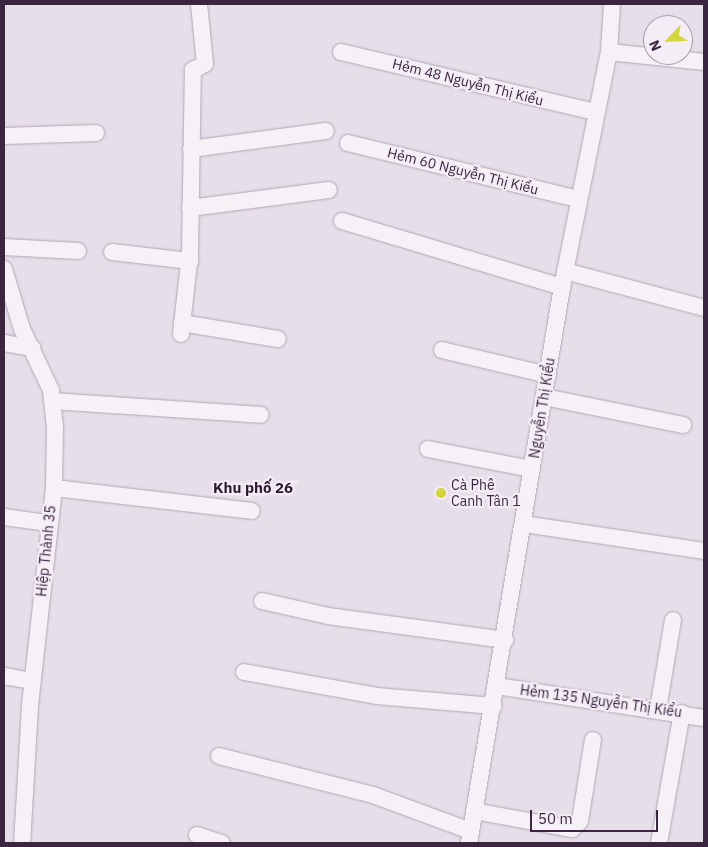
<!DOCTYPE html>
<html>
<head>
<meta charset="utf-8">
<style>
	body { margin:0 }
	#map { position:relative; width:708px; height:847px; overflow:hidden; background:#e6dee8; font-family:"IBM Plex Sans",sans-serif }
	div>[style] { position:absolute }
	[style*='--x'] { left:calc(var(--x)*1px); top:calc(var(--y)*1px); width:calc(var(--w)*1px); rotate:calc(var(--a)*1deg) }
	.roads { filter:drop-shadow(0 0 1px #b3a7b6) drop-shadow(0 0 1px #b3a7b6) }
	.minor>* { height:16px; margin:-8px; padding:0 8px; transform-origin:8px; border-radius:8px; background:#f5f1f6 }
	.dots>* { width:14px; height:14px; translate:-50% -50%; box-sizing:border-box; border:2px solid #f4edf6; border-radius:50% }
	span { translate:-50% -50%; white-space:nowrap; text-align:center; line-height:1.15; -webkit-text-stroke:4.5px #f4edf6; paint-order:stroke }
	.street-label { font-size:14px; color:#3b2640 }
	.poi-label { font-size:14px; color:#3b2640 }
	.left { translate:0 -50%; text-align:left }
	.neighbourhood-label { font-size:15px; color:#2c1930; font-weight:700 }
	.frame { position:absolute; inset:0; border:5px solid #3b2640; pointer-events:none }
	.north { position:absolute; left:643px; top:15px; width:50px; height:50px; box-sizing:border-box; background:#f4edf6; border:1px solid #aa9dad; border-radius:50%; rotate:246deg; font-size:14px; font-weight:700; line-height:20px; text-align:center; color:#3b2640 }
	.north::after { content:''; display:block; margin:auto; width:18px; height:22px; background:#d2d53b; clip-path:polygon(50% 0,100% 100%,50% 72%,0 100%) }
	.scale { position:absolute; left:530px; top:810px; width:128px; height:22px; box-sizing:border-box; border:2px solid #3b2640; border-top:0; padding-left:6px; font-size:15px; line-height:18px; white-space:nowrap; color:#3b2640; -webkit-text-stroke:4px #f4edf6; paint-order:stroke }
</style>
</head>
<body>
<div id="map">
	<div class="roads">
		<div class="minor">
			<div style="--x:341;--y:52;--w:260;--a:13.3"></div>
			<div style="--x:609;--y:52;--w:96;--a:6"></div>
			<div style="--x:4;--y:136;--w:92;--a:-1.9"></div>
			<div style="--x:348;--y:143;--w:237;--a:13.7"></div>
			<div style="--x:191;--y:149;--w:136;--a:-7.6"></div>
			<div style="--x:190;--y:208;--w:140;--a:-7.4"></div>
			<div style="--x:342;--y:221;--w:230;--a:16.7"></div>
			<div style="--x:4;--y:247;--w:74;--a:3.1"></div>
			<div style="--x:112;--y:252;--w:79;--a:6.6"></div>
			<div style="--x:4;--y:269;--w:63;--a:73.3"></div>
			<div style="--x:22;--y:329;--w:68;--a:64.6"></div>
			<div style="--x:51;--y:390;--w:36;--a:84"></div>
			<div style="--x:55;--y:426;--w:62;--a:90.9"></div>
			<div style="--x:54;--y:488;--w:219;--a:96.3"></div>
			<div style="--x:30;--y:706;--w:137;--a:93.3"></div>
			<div style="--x:565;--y:271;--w:144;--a:14.9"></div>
			<div style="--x:182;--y:323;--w:97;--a:9.5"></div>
			<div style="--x:181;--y:334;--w:81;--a:-83.6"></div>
			<div style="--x:190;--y:254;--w:184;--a:-89.1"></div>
			<div style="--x:193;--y:70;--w:13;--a:-27"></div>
			<div style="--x:205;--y:64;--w:60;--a:-95.7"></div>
			<div style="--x:4;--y:343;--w:29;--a:10"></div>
			<div style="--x:442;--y:350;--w:109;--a:13.3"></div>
			<div style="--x:544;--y:397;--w:142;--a:11.4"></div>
			<div style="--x:52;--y:401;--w:209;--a:3.8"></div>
			<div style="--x:428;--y:449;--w:106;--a:10.9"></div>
			<div style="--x:54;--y:488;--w:199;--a:6.6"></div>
			<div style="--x:4;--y:517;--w:43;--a:7.9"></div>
			<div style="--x:524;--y:524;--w:182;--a:8.5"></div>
			<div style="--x:262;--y:601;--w:68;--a:12.8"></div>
			<div style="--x:328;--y:616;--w:179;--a:7.7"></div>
			<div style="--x:244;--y:672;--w:135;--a:10.2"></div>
			<div style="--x:377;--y:696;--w:117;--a:4.9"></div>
			<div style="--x:4;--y:676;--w:29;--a:10"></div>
			<div style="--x:497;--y:686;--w:209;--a:8.8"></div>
			<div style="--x:658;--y:709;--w:90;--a:-80.4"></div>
			<div style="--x:219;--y:756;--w:159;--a:14.2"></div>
			<div style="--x:373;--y:795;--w:104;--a:20.2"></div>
			<div style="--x:474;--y:811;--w:100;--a:10.4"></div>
			<div style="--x:572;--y:829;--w:11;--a:-45"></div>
			<div style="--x:580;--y:821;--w:82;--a:-80.9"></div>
			<div style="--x:197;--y:835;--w:26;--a:18"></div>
			<div style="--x:469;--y:843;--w:564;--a:-80.5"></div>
			<div style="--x:562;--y:287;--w:240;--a:-78.7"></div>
			<div style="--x:609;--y:52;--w:48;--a:-86.4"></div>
			<div style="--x:659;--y:843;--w:132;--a:-80"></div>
		</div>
	</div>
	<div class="dots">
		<div style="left:441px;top:493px;background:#d2d53b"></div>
	</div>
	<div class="street-label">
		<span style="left:468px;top:82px;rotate:14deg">Hẻm 48 Nguyễn Thị Kiểu</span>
		<span style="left:463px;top:171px;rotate:14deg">Hẻm 60 Nguyễn Thị Kiểu</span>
		<span style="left:542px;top:408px;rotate:-81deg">Nguyễn Thị Kiểu</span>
		<span style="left:46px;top:551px;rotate:-84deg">Hiệp Thành 35</span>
		<span style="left:601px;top:701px;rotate:8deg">Hẻm 135 Nguyễn Thị Kiểu</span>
	</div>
	<div class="poi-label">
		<span class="left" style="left:451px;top:493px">Cà Phê<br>Canh Tân 1</span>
	</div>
	<div class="neighbourhood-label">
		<span style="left:253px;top:488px">Khu phố 26</span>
	</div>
	<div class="frame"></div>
	<div class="north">N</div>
	<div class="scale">50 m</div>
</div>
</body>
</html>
